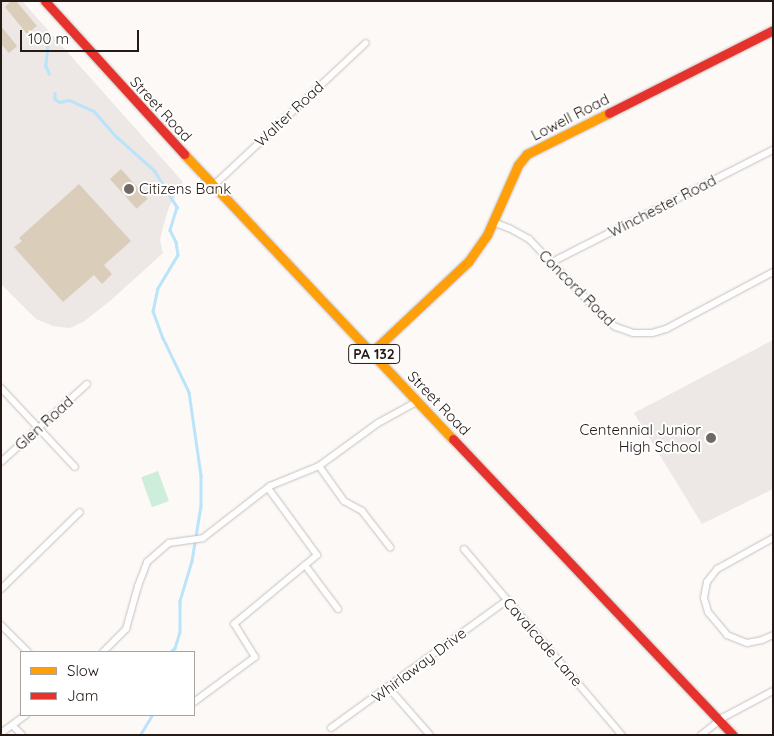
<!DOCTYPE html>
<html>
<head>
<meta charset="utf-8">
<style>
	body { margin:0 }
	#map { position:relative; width:774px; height:736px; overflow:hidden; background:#fcf9f7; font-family:Quicksand,sans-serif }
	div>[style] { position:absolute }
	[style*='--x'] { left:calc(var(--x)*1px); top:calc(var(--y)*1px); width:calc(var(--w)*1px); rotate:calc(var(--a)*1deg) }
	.built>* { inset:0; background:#ede7e5 }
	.green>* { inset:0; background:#cdeeda; transform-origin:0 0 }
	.stream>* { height:2.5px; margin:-1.25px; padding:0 1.25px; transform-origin:1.25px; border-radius:1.25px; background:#bae4fa }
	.building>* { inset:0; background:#daceba; transform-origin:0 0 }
	.roads { filter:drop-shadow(0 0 1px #c7bfbc) drop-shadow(0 0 1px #c7bfbc) }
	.street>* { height:6px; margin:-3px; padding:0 3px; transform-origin:3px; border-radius:3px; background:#fffefe }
	.slow>* { height:9px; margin:-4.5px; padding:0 4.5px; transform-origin:4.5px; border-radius:4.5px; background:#ff9f0a }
	.jam>* { height:9px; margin:-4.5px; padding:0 4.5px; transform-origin:4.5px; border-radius:4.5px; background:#e5322d }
	.dots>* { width:14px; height:14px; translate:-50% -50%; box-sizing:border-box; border:2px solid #fff; border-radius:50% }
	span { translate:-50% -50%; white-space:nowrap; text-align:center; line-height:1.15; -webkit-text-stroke:4px #fff; paint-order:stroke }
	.shield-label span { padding:1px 4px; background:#fff; border:1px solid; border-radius:4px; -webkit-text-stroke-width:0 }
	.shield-label { font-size:14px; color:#251a15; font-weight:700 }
	.street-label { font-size:15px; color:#251a15 }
	.poi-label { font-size:15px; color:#251a15 }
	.left { translate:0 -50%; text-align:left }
	.right { translate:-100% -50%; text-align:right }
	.frame { position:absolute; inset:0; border:2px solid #251a15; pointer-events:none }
	.legend { position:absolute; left:20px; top:651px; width:175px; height:65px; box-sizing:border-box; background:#fff; border:1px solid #a8a3a1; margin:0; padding:6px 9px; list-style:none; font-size:15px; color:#251a15 }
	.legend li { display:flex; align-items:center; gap:10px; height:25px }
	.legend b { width:25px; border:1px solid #a8a3a1 }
	.scale { position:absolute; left:20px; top:30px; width:119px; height:22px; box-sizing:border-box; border:2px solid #251a15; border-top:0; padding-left:6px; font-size:15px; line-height:18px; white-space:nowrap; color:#251a15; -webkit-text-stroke:4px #fff; paint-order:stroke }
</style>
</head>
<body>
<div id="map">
	<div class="built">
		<div style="clip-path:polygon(1px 1px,22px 1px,183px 182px,169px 207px,163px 227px,160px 240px,163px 253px,110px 301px,83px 322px,70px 328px,53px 326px,36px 319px,1px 284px)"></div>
		<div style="clip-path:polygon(773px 340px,773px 489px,702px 524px,634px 413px)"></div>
	</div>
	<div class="green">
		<div style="left:158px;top:471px;width:32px;height:18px;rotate:70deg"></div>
	</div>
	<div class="stream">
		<div style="--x:49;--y:35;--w:31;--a:96"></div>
		<div style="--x:46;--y:66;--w:8;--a:67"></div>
		<div style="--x:55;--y:93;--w:6;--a:90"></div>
		<div style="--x:55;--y:99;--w:6;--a:31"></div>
		<div style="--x:60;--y:102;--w:9;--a:-13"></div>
		<div style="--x:69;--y:100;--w:27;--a:24"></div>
		<div style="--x:94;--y:111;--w:35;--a:49"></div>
		<div style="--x:117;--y:137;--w:50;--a:41.7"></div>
		<div style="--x:154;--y:170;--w:44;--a:58.1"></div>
		<div style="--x:177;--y:207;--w:24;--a:107"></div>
		<div style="--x:170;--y:230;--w:13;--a:63"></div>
		<div style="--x:176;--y:242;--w:13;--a:81"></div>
		<div style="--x:178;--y:255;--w:39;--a:121"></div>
		<div style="--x:158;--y:288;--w:24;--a:102"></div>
		<div style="--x:153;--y:311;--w:29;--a:70"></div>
		<div style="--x:163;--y:338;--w:60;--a:64.3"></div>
		<div style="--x:189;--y:392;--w:84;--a:81.8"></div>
		<div style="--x:201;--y:475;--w:31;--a:90"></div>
		<div style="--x:201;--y:506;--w:56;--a:99.3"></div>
		<div style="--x:192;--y:561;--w:42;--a:106.7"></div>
		<div style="--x:180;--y:601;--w:31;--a:90"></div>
		<div style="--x:180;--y:632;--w:17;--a:107"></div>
		<div style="--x:175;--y:648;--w:6;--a:135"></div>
		<div style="--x:140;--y:735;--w:23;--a:-59"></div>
	</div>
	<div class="building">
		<div style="clip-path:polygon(11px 1px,16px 1px,37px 26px,27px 34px,5px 7px)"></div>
		<div style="clip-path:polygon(1px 26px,17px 46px,9px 53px,1px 44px)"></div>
		<div style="left:121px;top:169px;width:40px;height:15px;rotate:48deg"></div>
		<div style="clip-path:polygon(79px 184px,131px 241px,104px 265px,112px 274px,102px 284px,94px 275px,63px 302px,14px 247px,22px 241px,19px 238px)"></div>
	</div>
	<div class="roads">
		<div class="street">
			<div style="--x:213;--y:186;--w:209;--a:-43.1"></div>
			<div style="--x:493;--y:222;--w:17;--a:21"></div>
			<div style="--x:509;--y:228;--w:23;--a:29"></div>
			<div style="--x:529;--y:239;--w:113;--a:46.4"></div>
			<div style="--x:607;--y:321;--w:11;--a:34"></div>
			<div style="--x:616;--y:327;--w:18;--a:19"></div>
			<div style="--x:633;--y:333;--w:19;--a:0"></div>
			<div style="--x:652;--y:333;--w:15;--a:-16"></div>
			<div style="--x:666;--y:329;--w:121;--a:-28"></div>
			<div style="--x:552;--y:262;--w:248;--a:-26.9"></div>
			<div style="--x:1;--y:388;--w:108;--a:46.9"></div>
			<div style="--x:1;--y:462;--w:116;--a:-42.2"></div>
			<div style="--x:319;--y:466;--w:43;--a:54.5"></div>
			<div style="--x:344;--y:501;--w:21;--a:29"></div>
			<div style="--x:362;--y:511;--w:46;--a:52.1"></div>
			<div style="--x:773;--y:538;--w:64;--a:151"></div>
			<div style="--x:717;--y:569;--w:16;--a:128"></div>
			<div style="--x:707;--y:582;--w:16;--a:101"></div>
			<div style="--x:704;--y:598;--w:15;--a:74"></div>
			<div style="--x:708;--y:612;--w:30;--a:50"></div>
			<div style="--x:727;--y:635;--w:22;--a:22"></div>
			<div style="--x:747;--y:643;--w:15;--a:-11"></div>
			<div style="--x:762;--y:640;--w:12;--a:-24"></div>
			<div style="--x:464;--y:549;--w:244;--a:49.7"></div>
			<div style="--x:305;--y:565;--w:55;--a:53.1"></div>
			<div style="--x:1;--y:589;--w:110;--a:-44.3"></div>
			<div style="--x:1;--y:625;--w:38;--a:45"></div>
			<div style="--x:103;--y:652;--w:33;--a:-45"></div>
			<div style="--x:126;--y:629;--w:45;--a:-74.4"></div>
			<div style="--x:138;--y:586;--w:26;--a:-69"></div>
			<div style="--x:147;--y:562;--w:29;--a:-41"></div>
			<div style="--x:169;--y:543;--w:34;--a:-8"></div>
			<div style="--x:203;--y:538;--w:85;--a:-37.8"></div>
			<div style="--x:270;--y:486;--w:53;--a:-22.2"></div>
			<div style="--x:319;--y:466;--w:73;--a:-36.1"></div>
			<div style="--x:378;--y:423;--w:46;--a:-28.8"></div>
			<div style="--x:388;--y:687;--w:64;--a:48.8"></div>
			<div style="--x:194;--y:702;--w:76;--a:-36.4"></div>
			<div style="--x:255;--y:657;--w:39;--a:-122"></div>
			<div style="--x:234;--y:624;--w:108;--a:-39.7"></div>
			<div style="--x:317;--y:555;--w:83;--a:-126.2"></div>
			<div style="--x:13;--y:726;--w:13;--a:45"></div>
			<div style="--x:331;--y:728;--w:218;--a:-36"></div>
			<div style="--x:1;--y:733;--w:31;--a:-36"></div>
			<div style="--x:701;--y:735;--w:29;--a:-38"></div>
			<div style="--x:724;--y:717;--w:55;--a:-28"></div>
		</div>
		<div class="slow">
			<div style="--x:184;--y:154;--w:392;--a:46.7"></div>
			<div style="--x:372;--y:352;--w:132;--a:-43.2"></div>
			<div style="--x:468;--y:262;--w:33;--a:-55"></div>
			<div style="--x:487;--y:235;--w:77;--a:-66.1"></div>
			<div style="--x:518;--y:165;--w:14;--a:-51"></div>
			<div style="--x:527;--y:154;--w:92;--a:-26.6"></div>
		</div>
		<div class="jam">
			<div style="--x:45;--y:1;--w:207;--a:47.7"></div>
			<div style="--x:609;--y:113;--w:184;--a:-26.8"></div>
			<div style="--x:453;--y:439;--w:407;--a:46.6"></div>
		</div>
	</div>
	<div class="dots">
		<div style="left:129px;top:189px;background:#706864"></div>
		<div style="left:711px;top:438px;background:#706864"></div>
	</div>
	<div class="shield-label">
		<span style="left:374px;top:354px">PA 132</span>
	</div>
	<div class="street-label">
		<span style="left:161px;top:109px;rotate:47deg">Street Road</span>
		<span style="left:289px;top:114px;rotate:-43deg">Walter Road</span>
		<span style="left:570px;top:117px;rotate:-27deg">Lowell Road</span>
		<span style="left:662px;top:206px;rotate:-27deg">Winchester Road</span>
		<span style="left:577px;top:288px;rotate:45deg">Concord Road</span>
		<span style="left:439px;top:403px;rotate:46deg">Street Road</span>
		<span style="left:44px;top:423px;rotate:-42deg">Glen Road</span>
		<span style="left:543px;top:642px;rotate:49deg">Cavalcade Lane</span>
		<span style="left:419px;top:665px;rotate:-37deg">Whirlaway Drive</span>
	</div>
	<div class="poi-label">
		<span class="left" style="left:139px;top:189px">Citizens Bank</span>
		<span class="right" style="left:701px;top:438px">Centennial Junior<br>High School</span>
	</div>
	<div class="frame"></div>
	<ul class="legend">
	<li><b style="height:6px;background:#ff9f0a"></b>Slow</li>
	<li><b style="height:6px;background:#e5322d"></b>Jam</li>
	</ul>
	<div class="scale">100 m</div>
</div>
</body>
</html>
